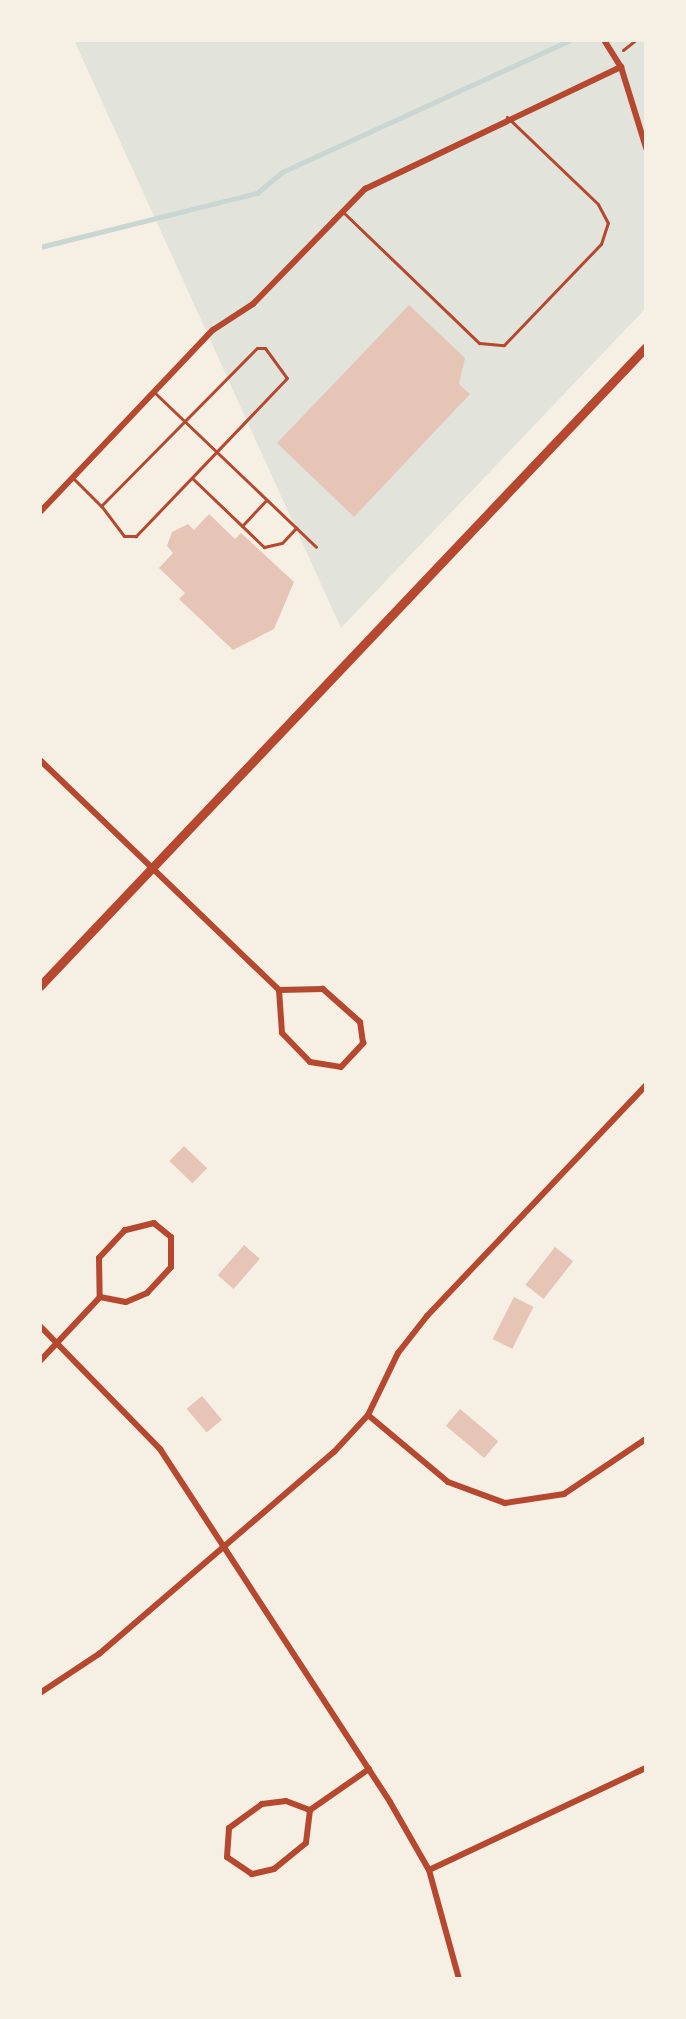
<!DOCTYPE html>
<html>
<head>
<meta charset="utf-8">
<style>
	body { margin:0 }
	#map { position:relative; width:686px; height:2019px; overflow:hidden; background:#f6efe4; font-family:"PT Sans",sans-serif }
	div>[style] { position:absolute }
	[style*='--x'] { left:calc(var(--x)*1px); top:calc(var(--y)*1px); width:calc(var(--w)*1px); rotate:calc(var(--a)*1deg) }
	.green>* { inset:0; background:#e2e4dc }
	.stream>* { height:5px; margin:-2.5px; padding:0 2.5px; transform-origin:2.5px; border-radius:2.5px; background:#c9d6d2 }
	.building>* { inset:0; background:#e6c5b7; transform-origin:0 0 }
	.path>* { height:3px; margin:-1.5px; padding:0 1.5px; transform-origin:1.5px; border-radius:1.5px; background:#b5482f }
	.service>* { height:3px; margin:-1.5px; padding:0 1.5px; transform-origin:1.5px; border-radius:1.5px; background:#b5482f }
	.minor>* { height:6px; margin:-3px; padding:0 3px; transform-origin:3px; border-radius:3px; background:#b5482f }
	.secondary>* { height:9px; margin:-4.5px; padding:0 4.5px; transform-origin:4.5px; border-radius:4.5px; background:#b5482f }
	span { translate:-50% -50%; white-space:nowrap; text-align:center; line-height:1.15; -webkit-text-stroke:8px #f6efe4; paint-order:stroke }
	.frame { position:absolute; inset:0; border:42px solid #f6efe4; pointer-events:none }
</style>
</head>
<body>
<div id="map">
	<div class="green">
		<div style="clip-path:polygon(74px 40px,646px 40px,646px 308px,341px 628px)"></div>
	</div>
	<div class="stream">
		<div style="--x:40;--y:247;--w:224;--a:-14"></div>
		<div style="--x:257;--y:193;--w:33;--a:-40"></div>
		<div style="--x:282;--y:172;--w:317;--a:-24.6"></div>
	</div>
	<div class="building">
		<div style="clip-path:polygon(409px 305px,465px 358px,459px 384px,470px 394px,354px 517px,277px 443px)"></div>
		<div style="clip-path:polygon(209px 514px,235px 539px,241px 533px,294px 582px,274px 629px,233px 650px,179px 599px,185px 593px,159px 568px,173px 553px,167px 546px,172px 532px,188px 524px,194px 530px)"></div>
		<div style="left:184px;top:1146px;width:32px;height:21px;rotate:44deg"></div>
		<div style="left:244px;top:1245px;width:21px;height:40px;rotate:41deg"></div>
		<div style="left:555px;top:1247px;width:23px;height:48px;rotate:38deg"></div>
		<div style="left:514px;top:1297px;width:22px;height:47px;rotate:27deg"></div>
		<div style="left:202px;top:1396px;width:31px;height:20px;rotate:50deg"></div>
		<div style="left:460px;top:1409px;width:50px;height:22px;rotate:40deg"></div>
	</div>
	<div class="path">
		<div style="--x:623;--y:50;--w:16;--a:-38"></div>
	</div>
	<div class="service">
		<div style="--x:343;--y:212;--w:189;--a:43.9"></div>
		<div style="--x:479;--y:343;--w:25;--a:5"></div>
		<div style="--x:504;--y:345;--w:140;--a:-46.2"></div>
		<div style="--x:601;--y:244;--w:22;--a:-72"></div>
		<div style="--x:608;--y:223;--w:21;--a:-118"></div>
		<div style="--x:598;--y:204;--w:126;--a:-136.3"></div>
		<div style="--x:257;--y:348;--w:8;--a:0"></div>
		<div style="--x:265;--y:348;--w:37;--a:54"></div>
		<div style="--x:287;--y:378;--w:219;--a:133.7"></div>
		<div style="--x:136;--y:536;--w:12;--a:180"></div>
		<div style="--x:124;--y:536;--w:38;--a:-127"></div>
		<div style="--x:101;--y:506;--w:222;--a:-45.4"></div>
		<div style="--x:154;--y:392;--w:224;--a:43.7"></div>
		<div style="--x:73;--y:478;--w:40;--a:45"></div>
		<div style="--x:192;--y:478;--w:100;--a:43.8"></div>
		<div style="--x:264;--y:547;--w:18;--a:-13"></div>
		<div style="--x:282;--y:543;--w:21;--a:-47"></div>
		<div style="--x:242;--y:526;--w:35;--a:-47"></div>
	</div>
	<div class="minor">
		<div style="--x:604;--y:40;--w:32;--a:58"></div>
		<div style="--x:621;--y:67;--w:85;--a:72.8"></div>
		<div style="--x:40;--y:512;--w:251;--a:-46.5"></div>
		<div style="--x:213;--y:330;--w:48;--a:-33"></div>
		<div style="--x:253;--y:304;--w:161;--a:-45.8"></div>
		<div style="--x:365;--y:189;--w:284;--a:-25.5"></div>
		<div style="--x:40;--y:760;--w:332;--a:43.9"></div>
		<div style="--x:279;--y:990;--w:43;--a:86"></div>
		<div style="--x:282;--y:1033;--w:40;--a:46"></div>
		<div style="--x:310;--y:1062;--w:31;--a:9"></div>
		<div style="--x:341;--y:1067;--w:33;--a:-47"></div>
		<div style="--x:363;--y:1043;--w:21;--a:-98"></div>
		<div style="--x:360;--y:1022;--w:50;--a:-138.3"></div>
		<div style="--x:323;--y:989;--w:44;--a:178.7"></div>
		<div style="--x:40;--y:1326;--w:172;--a:45.7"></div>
		<div style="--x:160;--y:1449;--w:421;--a:56.9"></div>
		<div style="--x:390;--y:1802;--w:78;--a:60.2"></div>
		<div style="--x:429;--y:1870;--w:113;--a:74.6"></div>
		<div style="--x:40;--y:1361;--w:88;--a:-46.8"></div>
		<div style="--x:100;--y:1297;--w:26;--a:11"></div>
		<div style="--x:126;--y:1302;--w:23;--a:-23"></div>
		<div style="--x:147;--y:1293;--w:35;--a:-47"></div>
		<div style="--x:171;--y:1267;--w:30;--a:-90"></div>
		<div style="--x:171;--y:1237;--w:22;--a:-141"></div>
		<div style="--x:154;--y:1223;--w:30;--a:166"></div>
		<div style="--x:125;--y:1230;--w:38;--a:133"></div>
		<div style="--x:99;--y:1258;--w:39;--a:89"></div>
		<div style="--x:368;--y:1415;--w:104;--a:39.9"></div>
		<div style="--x:448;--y:1482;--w:61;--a:20.2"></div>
		<div style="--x:505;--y:1503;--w:60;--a:-8.7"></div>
		<div style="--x:564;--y:1494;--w:99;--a:-33.9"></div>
		<div style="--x:40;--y:1693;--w:71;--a:-33.5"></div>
		<div style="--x:99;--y:1654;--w:310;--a:-40.7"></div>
		<div style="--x:334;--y:1452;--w:50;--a:-47.4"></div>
		<div style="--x:368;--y:1415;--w:69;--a:-64.2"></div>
		<div style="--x:398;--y:1353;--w:47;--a:-51.9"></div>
		<div style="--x:427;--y:1316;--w:318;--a:-46.5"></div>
		<div style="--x:310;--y:1810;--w:33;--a:97"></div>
		<div style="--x:306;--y:1843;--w:41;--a:140.9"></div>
		<div style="--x:274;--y:1869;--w:23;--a:167"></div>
		<div style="--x:252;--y:1874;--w:30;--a:-146"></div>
		<div style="--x:227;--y:1857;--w:29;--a:-86"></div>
		<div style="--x:229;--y:1828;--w:41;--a:-36"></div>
		<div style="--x:262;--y:1804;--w:24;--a:-7"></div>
		<div style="--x:286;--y:1801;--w:26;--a:21"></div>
		<div style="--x:310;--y:1810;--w:72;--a:-34.8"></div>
		<div style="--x:429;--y:1870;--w:240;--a:-25.2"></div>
	</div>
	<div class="secondary">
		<div style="--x:40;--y:986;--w:881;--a:-46.52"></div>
	</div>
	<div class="frame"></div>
</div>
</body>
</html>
